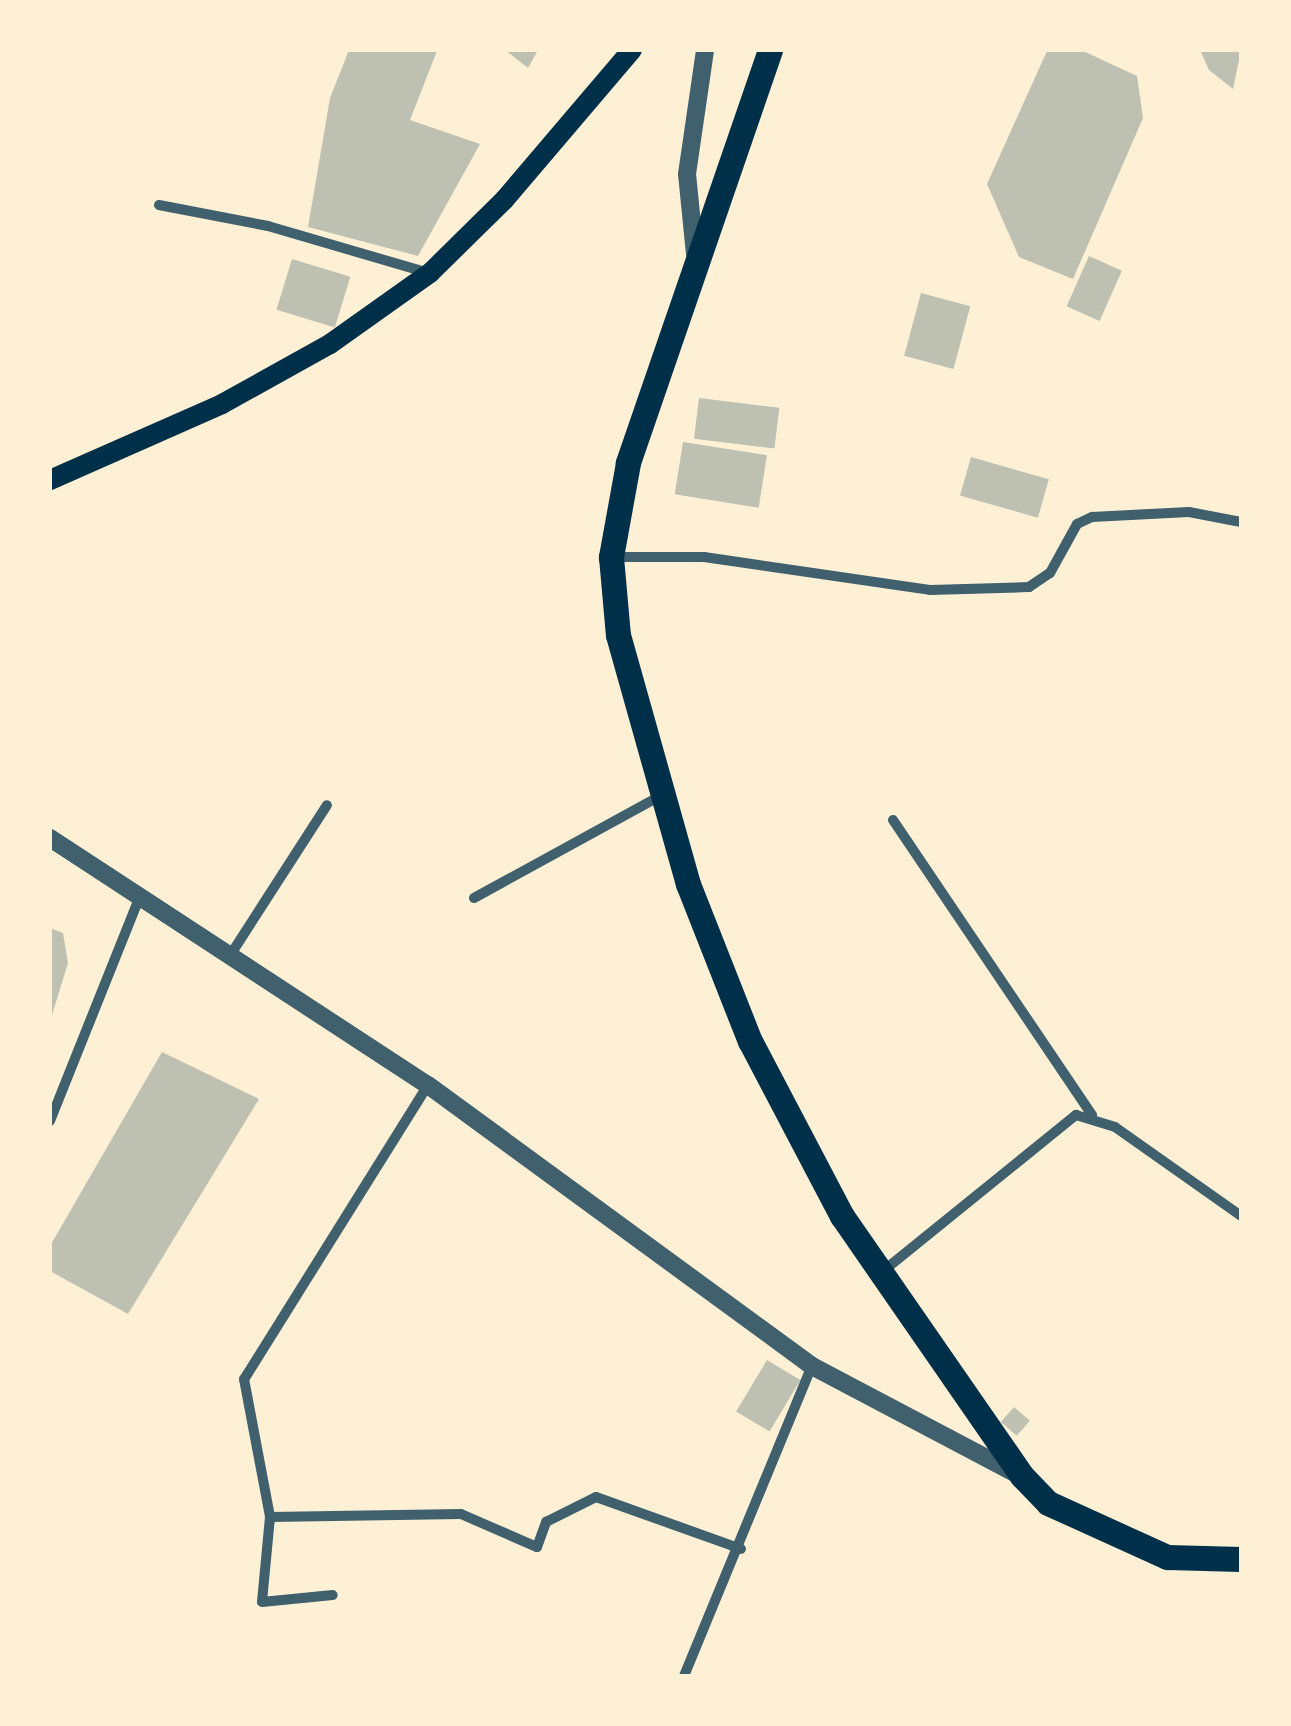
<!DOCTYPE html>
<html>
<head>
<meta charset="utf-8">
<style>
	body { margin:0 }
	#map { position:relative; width:1291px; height:1726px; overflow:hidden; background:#fdf0d5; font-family:"Fira Sans Condensed",sans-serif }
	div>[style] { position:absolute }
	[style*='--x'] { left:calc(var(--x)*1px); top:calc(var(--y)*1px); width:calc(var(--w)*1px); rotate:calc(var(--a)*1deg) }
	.building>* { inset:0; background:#bec0b2; transform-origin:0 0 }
	.minor>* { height:10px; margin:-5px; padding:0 5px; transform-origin:5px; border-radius:5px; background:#3f606c }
	.tertiary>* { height:18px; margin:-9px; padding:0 9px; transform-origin:9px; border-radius:9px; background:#3f606c }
	.secondary>* { height:20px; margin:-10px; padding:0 10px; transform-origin:10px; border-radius:10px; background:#003049 }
	.primary>* { height:25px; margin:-12.5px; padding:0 12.5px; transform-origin:12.5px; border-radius:12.5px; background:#003049 }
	span { translate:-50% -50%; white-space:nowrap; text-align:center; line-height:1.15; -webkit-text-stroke:10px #fdf0d5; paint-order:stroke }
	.frame { position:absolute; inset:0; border:52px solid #fdf0d5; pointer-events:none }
</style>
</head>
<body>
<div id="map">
	<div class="building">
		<div style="clip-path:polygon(349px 50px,437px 51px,410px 120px,480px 144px,418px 256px,308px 227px,330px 98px)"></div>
		<div style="clip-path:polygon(505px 50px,538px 50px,528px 68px)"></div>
		<div style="clip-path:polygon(1081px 50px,1137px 76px,1143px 118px,1073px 279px,1019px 257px,987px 184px,1047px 51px)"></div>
		<div style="clip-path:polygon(1200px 50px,1241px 50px,1233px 89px,1209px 70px)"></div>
		<div style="left:1089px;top:256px;width:36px;height:55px;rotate:24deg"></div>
		<div style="left:292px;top:259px;width:61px;height:53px;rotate:17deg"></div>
		<div style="left:921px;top:293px;width:51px;height:65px;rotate:15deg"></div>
		<div style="left:699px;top:398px;width:81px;height:41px;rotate:7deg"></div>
		<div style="left:683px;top:442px;width:85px;height:53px;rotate:9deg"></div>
		<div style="left:971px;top:457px;width:81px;height:40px;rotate:16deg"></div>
		<div style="clip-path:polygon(50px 928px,63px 933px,68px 963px,51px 1018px)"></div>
		<div style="clip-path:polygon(162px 1052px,259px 1099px,128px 1314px,50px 1271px,50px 1246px)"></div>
		<div style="left:767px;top:1360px;width:39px;height:60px;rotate:31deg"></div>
		<div style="left:1014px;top:1407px;width:21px;height:20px;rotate:41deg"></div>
	</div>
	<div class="minor">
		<div style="--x:159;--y:205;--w:111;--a:10.9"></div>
		<div style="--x:268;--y:226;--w:168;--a:16.3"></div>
		<div style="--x:612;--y:557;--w:92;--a:0"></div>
		<div style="--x:704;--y:557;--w:228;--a:8.3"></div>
		<div style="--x:930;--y:590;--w:99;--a:-1.7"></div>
		<div style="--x:1029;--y:587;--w:25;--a:-34"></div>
		<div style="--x:1050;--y:573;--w:56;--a:-61.1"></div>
		<div style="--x:1077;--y:524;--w:17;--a:-25"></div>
		<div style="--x:1092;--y:517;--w:97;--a:-3"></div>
		<div style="--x:1189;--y:512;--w:53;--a:10.9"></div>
		<div style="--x:893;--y:820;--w:356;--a:56"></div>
		<div style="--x:474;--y:898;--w:214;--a:-28.7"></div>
		<div style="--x:231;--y:954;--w:177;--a:-57.2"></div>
		<div style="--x:428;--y:1085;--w:347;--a:122"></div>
		<div style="--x:244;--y:1379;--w:140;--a:79.3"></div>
		<div style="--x:270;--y:1517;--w:191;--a:-0.9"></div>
		<div style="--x:461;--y:1514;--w:83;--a:23.5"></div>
		<div style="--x:537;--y:1547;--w:27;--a:-70"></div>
		<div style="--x:546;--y:1522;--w:56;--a:-26.6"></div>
		<div style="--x:596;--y:1497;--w:154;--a:19.7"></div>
		<div style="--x:50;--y:1121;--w:242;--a:-68.2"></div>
		<div style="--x:882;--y:1272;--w:250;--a:-39"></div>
		<div style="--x:1076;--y:1115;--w:41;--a:17.1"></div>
		<div style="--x:1115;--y:1127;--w:154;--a:35.2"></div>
		<div style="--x:270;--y:1517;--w:85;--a:95.4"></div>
		<div style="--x:262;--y:1602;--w:71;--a:-5.6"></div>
		<div style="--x:684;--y:1676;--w:335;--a:-67.6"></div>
	</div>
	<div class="tertiary">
		<div style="--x:695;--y:254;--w:80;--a:-95.7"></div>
		<div style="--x:687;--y:174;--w:125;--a:-81.7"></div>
		<div style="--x:50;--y:838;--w:452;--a:33.2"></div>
		<div style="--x:428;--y:1085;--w:476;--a:36.2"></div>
		<div style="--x:812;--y:1366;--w:232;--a:27.8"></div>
	</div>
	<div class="secondary">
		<div style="--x:50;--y:480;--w:188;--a:-23.8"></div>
		<div style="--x:222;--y:404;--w:124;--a:-29.1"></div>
		<div style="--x:330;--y:344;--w:123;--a:-35.4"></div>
		<div style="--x:430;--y:273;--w:105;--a:-44.6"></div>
		<div style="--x:505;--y:199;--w:196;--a:-49.6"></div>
	</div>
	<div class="primary">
		<div style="--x:770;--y:50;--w:437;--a:109"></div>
		<div style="--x:628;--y:463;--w:96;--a:100.3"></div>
		<div style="--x:611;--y:557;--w:78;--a:84.9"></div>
		<div style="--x:618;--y:635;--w:259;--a:74.3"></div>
		<div style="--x:688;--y:884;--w:169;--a:68.5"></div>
		<div style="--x:750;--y:1041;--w:198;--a:62.3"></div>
		<div style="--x:842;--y:1216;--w:316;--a:55.3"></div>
		<div style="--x:1022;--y:1476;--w:37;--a:46"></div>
		<div style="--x:1048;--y:1503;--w:131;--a:24.4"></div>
		<div style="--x:1167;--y:1557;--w:74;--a:1.5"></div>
	</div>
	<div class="frame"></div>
</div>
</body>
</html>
